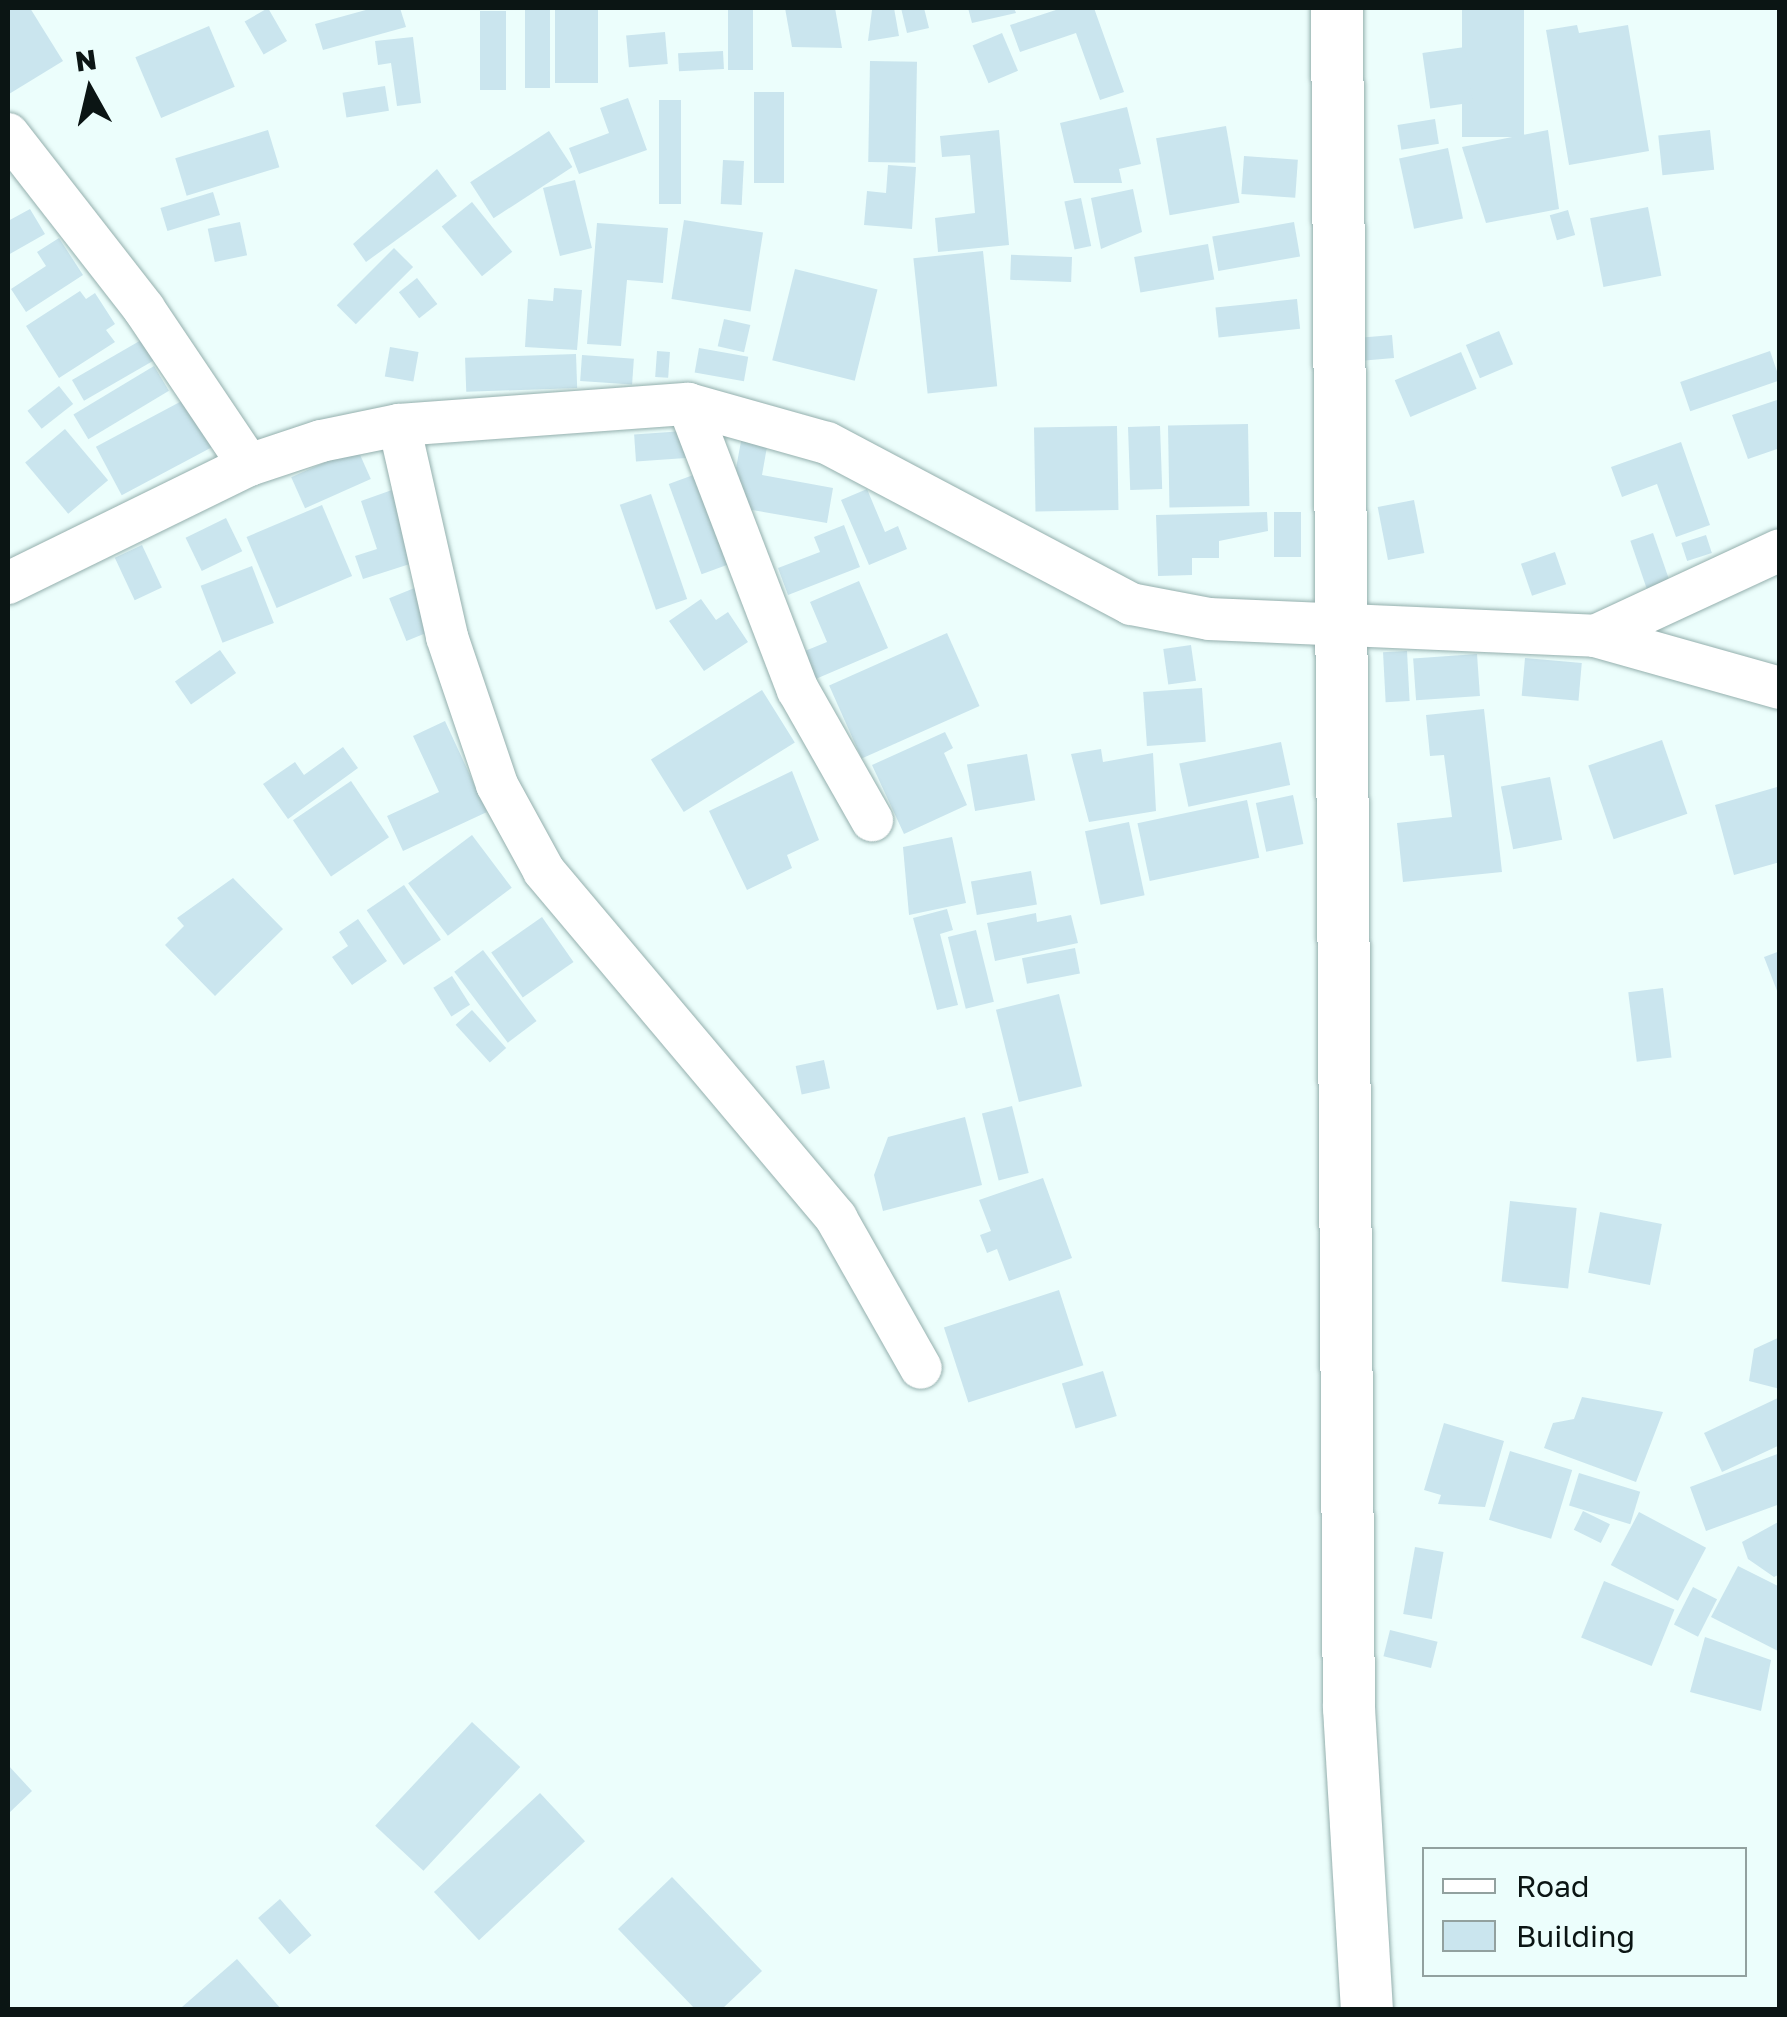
<!DOCTYPE html>
<html>
<head>
<meta charset="utf-8">
<style>
	body { margin:0 }
	#map { position:relative; width:1787px; height:2017px; overflow:hidden; background:#ecfefc; font-family:"Golos Text",sans-serif }
	div>[style] { position:absolute }
	[style*='--x'] { left:calc(var(--x)*1px); top:calc(var(--y)*1px); width:calc(var(--w)*1px); rotate:calc(var(--a)*1deg) }
	.building>* { inset:0; background:#cae5ee; transform-origin:0 0 }
	.roads { filter:drop-shadow(0 0 2px #94afad) drop-shadow(0 0 2px #94afad) }
	.minor>* { height:42px; margin:-21px; padding:0 21px; transform-origin:21px; border-radius:21px; background:#fff }
	.tertiary>* { height:52px; margin:-26px; padding:0 26px; transform-origin:26px; border-radius:26px; background:#fff }
	span { translate:-50% -50%; white-space:nowrap; text-align:center; line-height:1.15; -webkit-text-stroke:9px #ecfefc; paint-order:stroke }
	.frame { position:absolute; inset:0; border:10px solid #0b1514; pointer-events:none }
	.legend { position:absolute; left:1422px; top:1847px; width:325px; height:130px; box-sizing:border-box; background:#ecfefc; border:2px solid #92a19f; margin:0; padding:12px 18px; list-style:none; font-size:30px; color:#0b1514 }
	.legend li { display:flex; align-items:center; gap:20px; height:50px }
	.legend b { width:50px; border:2px solid #92a19f }
	.north { position:absolute; left:40px; top:40px; width:100px; height:100px; -webkit-text-stroke:8px #ecfefc; paint-order:stroke; rotate:352deg; font-size:28px; font-weight:700; line-height:40px; text-align:center; color:#0b1514 }
	.north::after { content:''; display:block; margin:auto; width:35px; height:45px; background:#0b1514; clip-path:polygon(50% 0,100% 100%,50% 72%,0 100%) }
</style>
</head>
<body>
<div id="map">
	<div class="building">
		<div style="clip-path:polygon(8px 8px,30px 8px,63px 61px,9px 94px)"></div>
		<div style="left:268px;top:8px;width:38px;height:27px;rotate:60deg"></div>
		<div style="clip-path:polygon(373px 8px,400px 8px,406px 27px,323px 50px,315px 24px)"></div>
		<div style="left:525px;top:8px;width:25px;height:80px"></div>
		<div style="left:555px;top:8px;width:43px;height:75px"></div>
		<div style="left:728px;top:8px;width:25px;height:62px"></div>
		<div style="clip-path:polygon(785px 8px,835px 8px,842px 48px,792px 47px)"></div>
		<div style="clip-path:polygon(894px 8px,899px 36px,868px 41px,872px 10px)"></div>
		<div style="clip-path:polygon(901px 8px,924px 8px,929px 28px,907px 33px)"></div>
		<div style="clip-path:polygon(968px 8px,1014px 8px,1016px 13px,972px 23px)"></div>
		<div style="clip-path:polygon(1062px 8px,1094px 8px,1124px 92px,1100px 100px,1076px 33px,1020px 52px,1010px 25px)"></div>
		<div style="left:1462px;top:8px;width:62px;height:129px"></div>
		<div style="left:480px;top:11px;width:26px;height:79px"></div>
		<div style="clip-path:polygon(1577px 25px,1579px 33px,1628px 25px,1649px 151px,1569px 165px,1546px 30px)"></div>
		<div style="left:209px;top:26px;width:66px;height:80px;rotate:67deg"></div>
		<div style="left:665px;top:32px;width:32px;height:39px;rotate:85deg"></div>
		<div style="left:1002px;top:33px;width:41px;height:32px;rotate:67deg"></div>
		<div style="clip-path:polygon(413px 37px,421px 103px,397px 106px,391px 63px,378px 65px,375px 41px)"></div>
		<div style="left:1465px;top:47px;width:56px;height:43px;rotate:82deg"></div>
		<div style="left:723px;top:51px;width:18px;height:45px;rotate:87deg"></div>
		<div style="left:870px;top:61px;width:47px;height:101px;rotate:1deg"></div>
		<div style="left:385px;top:86px;width:25px;height:43px;rotate:81deg"></div>
		<div style="left:754px;top:92px;width:30px;height:91px"></div>
		<div style="clip-path:polygon(628px 98px,647px 150px,579px 174px,569px 148px,609px 133px,600px 108px)"></div>
		<div style="left:681px;top:100px;width:104px;height:22px;rotate:90deg"></div>
		<div style="clip-path:polygon(1127px 107px,1141px 164px,1119px 169px,1122px 183px,1074px 183px,1060px 123px)"></div>
		<div style="left:1435px;top:119px;width:25px;height:38px;rotate:81deg"></div>
		<div style="left:1226px;top:126px;width:78px;height:71px;rotate:80deg"></div>
		<div style="left:268px;top:130px;width:39px;height:97px;rotate:73deg"></div>
		<div style="clip-path:polygon(999px 130px,1009px 245px,938px 252px,935px 218px,975px 213px,970px 155px,942px 157px,940px 136px)"></div>
		<div style="clip-path:polygon(1548px 130px,1559px 209px,1486px 223px,1462px 147px)"></div>
		<div style="left:1710px;top:130px;width:40px;height:52px;rotate:84deg"></div>
		<div style="left:549px;top:131px;width:43px;height:94px;rotate:57deg"></div>
		<div style="left:1448px;top:148px;width:72px;height:50px;rotate:78deg"></div>
		<div style="left:1244px;top:156px;width:54px;height:38px;rotate:4deg"></div>
		<div style="left:723px;top:160px;width:21px;height:44px;rotate:3deg"></div>
		<div style="clip-path:polygon(888px 165px,916px 167px,912px 229px,864px 225px,867px 191px,886px 193px)"></div>
		<div style="clip-path:polygon(437px 169px,457px 196px,366px 262px,353px 244px)"></div>
		<div style="left:575px;top:180px;width:70px;height:33px;rotate:76deg"></div>
		<div style="clip-path:polygon(1133px 189px,1142px 232px,1101px 249px,1091px 198px)"></div>
		<div style="left:213px;top:192px;width:24px;height:55px;rotate:73deg"></div>
		<div style="left:1081px;top:198px;width:49px;height:17px;rotate:78deg"></div>
		<div style="left:472px;top:202px;width:64px;height:39px;rotate:51deg"></div>
		<div style="left:1648px;top:207px;width:70px;height:59px;rotate:79deg"></div>
		<div style="clip-path:polygon(30px 209px,45px 234px,8px 255px,8px 221px)"></div>
		<div style="left:1568px;top:210px;width:26px;height:19px;rotate:74deg"></div>
		<div style="left:684px;top:220px;width:80px;height:80px;rotate:9deg"></div>
		<div style="left:240px;top:222px;width:34px;height:33px;rotate:78deg"></div>
		<div style="left:1294px;top:222px;width:35px;height:83px;rotate:80deg"></div>
		<div style="clip-path:polygon(597px 223px,668px 228px,663px 283px,627px 280px,621px 346px,587px 344px)"></div>
		<div style="clip-path:polygon(59px 238px,83px 275px,26px 312px,11px 289px,46px 266px,37px 252px)"></div>
		<div style="left:1208px;top:244px;width:36px;height:75px;rotate:80deg"></div>
		<div style="left:394px;top:248px;width:27px;height:81px;rotate:45deg"></div>
		<div style="left:983px;top:251px;width:136px;height:70px;rotate:84deg"></div>
		<div style="left:1072px;top:257px;width:25px;height:61px;rotate:92deg"></div>
		<div style="left:795px;top:269px;width:85px;height:94px;rotate:14deg"></div>
		<div style="left:417px;top:278px;width:33px;height:23px;rotate:52deg"></div>
		<div style="clip-path:polygon(554px 288px,582px 290px,577px 350px,525px 347px,528px 299px,553px 301px)"></div>
		<div style="clip-path:polygon(80px 291px,86px 299px,95px 293px,115px 324px,106px 330px,115px 342px,59px 378px,26px 326px)"></div>
		<div style="left:1297px;top:299px;width:30px;height:82px;rotate:84deg"></div>
		<div style="left:724px;top:319px;width:27px;height:28px;rotate:13deg"></div>
		<div style="left:1499px;top:331px;width:36px;height:36px;rotate:67deg"></div>
		<div style="left:1392px;top:335px;width:23px;height:32px;rotate:85deg"></div>
		<div style="left:143px;top:339px;width:24px;height:82px;rotate:60deg"></div>
		<div style="left:390px;top:347px;width:29px;height:30px;rotate:10deg"></div>
		<div style="left:699px;top:348px;width:50px;height:25px;rotate:10deg"></div>
		<div style="left:657px;top:351px;width:13px;height:26px;rotate:4deg"></div>
		<div style="left:1770px;top:351px;width:31px;height:95px;rotate:71deg"></div>
		<div style="left:1461px;top:352px;width:40px;height:72px;rotate:67deg"></div>
		<div style="left:576px;top:354px;width:34px;height:111px;rotate:88deg"></div>
		<div style="left:582px;top:355px;width:52px;height:26px;rotate:4deg"></div>
		<div style="left:154px;top:366px;width:29px;height:94px;rotate:59deg"></div>
		<div style="left:59px;top:386px;width:23px;height:40px;rotate:52deg"></div>
		<div style="left:193px;top:395px;width:55px;height:110px;rotate:62deg"></div>
		<div style="clip-path:polygon(1780px 399px,1780px 448px,1748px 459px,1732px 415px)"></div>
		<div style="left:1248px;top:424px;width:82px;height:80px;rotate:89deg"></div>
		<div style="left:1117px;top:426px;width:84px;height:83px;rotate:89deg"></div>
		<div style="left:1160px;top:426px;width:63px;height:32px;rotate:88deg"></div>
		<div style="left:65px;top:429px;width:67px;height:52px;rotate:50deg"></div>
		<div style="left:684px;top:431px;width:27px;height:50px;rotate:86deg"></div>
		<div style="clip-path:polygon(742px 436px,768px 441px,762px 475px,833px 488px,827px 523px,729px 506px)"></div>
		<div style="clip-path:polygon(1681px 442px,1710px 525px,1676px 537px,1657px 484px,1622px 497px,1611px 467px)"></div>
		<div style="left:357px;top:448px;width:34px;height:72px;rotate:66deg"></div>
		<div style="left:696px;top:474px;width:96px;height:29px;rotate:70deg"></div>
		<div style="clip-path:polygon(867px 489px,885px 532px,898px 526px,907px 549px,869px 565px,841px 500px)"></div>
		<div style="clip-path:polygon(392px 490px,416px 562px,363px 579px,355px 556px,377px 549px,361px 501px)"></div>
		<div style="left:651px;top:494px;width:111px;height:33px;rotate:71deg"></div>
		<div style="left:1414px;top:500px;width:54px;height:37px;rotate:79deg"></div>
		<div style="left:322px;top:505px;width:77px;height:82px;rotate:67deg"></div>
		<div style="clip-path:polygon(1267px 512px,1268px 531px,1219px 541px,1219px 558px,1192px 558px,1192px 575px,1158px 576px,1156px 515px)"></div>
		<div style="left:1301px;top:512px;width:45px;height:27px;rotate:90deg"></div>
		<div style="left:226px;top:518px;width:37px;height:45px;rotate:64deg"></div>
		<div style="clip-path:polygon(844px 525px,860px 567px,788px 595px,778px 568px,820px 552px,814px 537px)"></div>
		<div style="left:1653px;top:533px;width:53px;height:24px;rotate:71deg"></div>
		<div style="left:1706px;top:535px;width:19px;height:26px;rotate:72deg"></div>
		<div style="left:142px;top:545px;width:47px;height:30px;rotate:65deg"></div>
		<div style="left:1555px;top:552px;width:34px;height:36px;rotate:71deg"></div>
		<div style="left:252px;top:566px;width:61px;height:55px;rotate:69deg"></div>
		<div style="clip-path:polygon(859px 581px,888px 648px,811px 681px,800px 653px,827px 642px,810px 602px)"></div>
		<div style="left:417px;top:587px;width:46px;height:30px;rotate:68deg"></div>
		<div style="clip-path:polygon(701px 599px,716px 620px,728px 612px,748px 642px,704px 671px,669px 621px)"></div>
		<div style="left:947px;top:633px;width:80px;height:129px;rotate:66deg"></div>
		<div style="left:1191px;top:645px;width:36px;height:28px;rotate:82deg"></div>
		<div style="left:220px;top:650px;width:28px;height:55px;rotate:55deg"></div>
		<div style="left:1407px;top:651px;width:50px;height:24px;rotate:87deg"></div>
		<div style="left:1477px;top:654px;width:42px;height:64px;rotate:86deg"></div>
		<div style="left:1525px;top:658px;width:57px;height:38px;rotate:5deg"></div>
		<div style="left:1202px;top:688px;width:54px;height:59px;rotate:86deg"></div>
		<div style="left:762px;top:690px;width:62px;height:131px;rotate:58deg"></div>
		<div style="clip-path:polygon(1484px 709px,1502px 872px,1403px 882px,1397px 823px,1452px 817px,1444px 755px,1430px 756px,1426px 715px)"></div>
		<div style="clip-path:polygon(445px 721px,487px 812px,403px 851px,387px 816px,439px 792px,413px 736px)"></div>
		<div style="clip-path:polygon(945px 732px,953px 748px,944px 753px,967px 805px,904px 834px,872px 765px)"></div>
		<div style="left:1662px;top:740px;width:78px;height:78px;rotate:71deg"></div>
		<div style="left:1281px;top:742px;width:44px;height:104px;rotate:78deg"></div>
		<div style="clip-path:polygon(343px 747px,358px 768px,288px 819px,263px 784px,295px 762px,304px 775px)"></div>
		<div style="clip-path:polygon(1101px 749px,1103px 762px,1153px 753px,1156px 811px,1089px 822px,1071px 754px)"></div>
		<div style="left:1027px;top:754px;width:47px;height:61px;rotate:80deg"></div>
		<div style="clip-path:polygon(792px 771px,819px 840px,787px 855px,792px 868px,747px 890px,709px 811px)"></div>
		<div style="left:1550px;top:777px;width:64px;height:50px;rotate:79deg"></div>
		<div style="left:351px;top:781px;width:68px;height:70px;rotate:56deg"></div>
		<div style="clip-path:polygon(1777px 787px,1780px 862px,1734px 875px,1715px 805px)"></div>
		<div style="left:1293px;top:795px;width:50px;height:38px;rotate:78deg"></div>
		<div style="left:1247px;top:800px;width:59px;height:112px;rotate:78deg"></div>
		<div style="left:1129px;top:822px;width:75px;height:45px;rotate:78deg"></div>
		<div style="left:472px;top:835px;width:66px;height:80px;rotate:53deg"></div>
		<div style="clip-path:polygon(952px 837px,966px 903px,909px 915px,903px 847px)"></div>
		<div style="left:1031px;top:871px;width:34px;height:61px;rotate:80deg"></div>
		<div style="clip-path:polygon(233px 878px,283px 929px,215px 996px,165px 945px,184px 926px,177px 918px)"></div>
		<div style="left:404px;top:885px;width:66px;height:45px;rotate:56deg"></div>
		<div style="clip-path:polygon(947px 909px,953px 930px,940px 934px,958px 1005px,937px 1010px,913px 918px)"></div>
		<div style="clip-path:polygon(1036px 913px,1037px 922px,1071px 915px,1078px 943px,995px 961px,987px 923px)"></div>
		<div style="left:542px;top:917px;width:55px;height:62px;rotate:55deg"></div>
		<div style="clip-path:polygon(358px 919px,387px 961px,352px 985px,332px 957px,348px 946px,339px 932px)"></div>
		<div style="left:976px;top:930px;width:74px;height:29px;rotate:76deg"></div>
		<div style="left:1075px;top:948px;width:26px;height:54px;rotate:79deg"></div>
		<div style="left:483px;top:950px;width:89px;height:36px;rotate:53deg"></div>
		<div style="clip-path:polygon(1780px 951px,1780px 996px,1779px 996px,1764px 957px)"></div>
		<div style="left:452px;top:976px;width:34px;height:22px;rotate:58deg"></div>
		<div style="left:1663px;top:988px;width:70px;height:35px;rotate:83deg"></div>
		<div style="left:1059px;top:994px;width:95px;height:65px;rotate:76deg"></div>
		<div style="left:472px;top:1010px;width:51px;height:22px;rotate:48deg"></div>
		<div style="left:824px;top:1060px;width:29px;height:29px;rotate:78deg"></div>
		<div style="left:1012px;top:1106px;width:69px;height:31px;rotate:76deg"></div>
		<div style="clip-path:polygon(965px 1117px,982px 1185px,883px 1211px,874px 1175px,888px 1137px)"></div>
		<div style="clip-path:polygon(1043px 1178px,1072px 1258px,1009px 1281px,997px 1249px,987px 1253px,980px 1235px,991px 1231px,979px 1200px)"></div>
		<div style="left:1510px;top:1201px;width:67px;height:81px;rotate:6deg"></div>
		<div style="left:1600px;top:1212px;width:63px;height:62px;rotate:11deg"></div>
		<div style="left:1059px;top:1290px;width:79px;height:121px;rotate:72deg"></div>
		<div style="clip-path:polygon(1780px 1337px,1780px 1389px,1749px 1381px,1754px 1349px)"></div>
		<div style="left:1103px;top:1371px;width:47px;height:43px;rotate:73deg"></div>
		<div style="clip-path:polygon(1582px 1397px,1663px 1412px,1636px 1482px,1544px 1448px,1553px 1423px,1574px 1419px)"></div>
		<div style="clip-path:polygon(1780px 1397px,1780px 1445px,1722px 1472px,1704px 1433px)"></div>
		<div style="clip-path:polygon(1444px 1423px,1504px 1441px,1485px 1507px,1438px 1504px,1441px 1495px,1424px 1490px)"></div>
		<div style="left:1510px;top:1451px;width:65px;height:72px;rotate:17deg"></div>
		<div style="clip-path:polygon(1780px 1453px,1780px 1504px,1706px 1531px,1690px 1487px)"></div>
		<div style="left:1579px;top:1473px;width:64px;height:34px;rotate:17deg"></div>
		<div style="left:1583px;top:1511px;width:30px;height:21px;rotate:26deg"></div>
		<div style="left:1639px;top:1512px;width:76px;height:60px;rotate:28deg"></div>
		<div style="clip-path:polygon(1780px 1521px,1780px 1574px,1774px 1577px,1748px 1559px,1742px 1542px)"></div>
		<div style="left:1415px;top:1547px;width:29px;height:68px;rotate:10deg"></div>
		<div style="clip-path:polygon(1738px 1566px,1780px 1587px,1780px 1652px,1711px 1617px)"></div>
		<div style="left:1604px;top:1581px;width:76px;height:61px;rotate:22deg"></div>
		<div style="left:1693px;top:1587px;width:27px;height:42px;rotate:27deg"></div>
		<div style="left:1390px;top:1630px;width:49px;height:27px;rotate:14deg"></div>
		<div style="clip-path:polygon(1705px 1637px,1771px 1660px,1761px 1711px,1690px 1692px)"></div>
		<div style="left:472px;top:1722px;width:66px;height:142px;rotate:43deg"></div>
		<div style="clip-path:polygon(8px 1765px,32px 1791px,8px 1814px)"></div>
		<div style="left:540px;top:1793px;width:66px;height:145px;rotate:47deg"></div>
		<div style="clip-path:polygon(672px 1877px,762px 1971px,721px 2010px,696px 2010px,618px 1929px)"></div>
		<div style="left:280px;top:1899px;width:48px;height:29px;rotate:49deg"></div>
		<div style="clip-path:polygon(237px 1959px,282px 2010px,184px 2010px,182px 2007px)"></div>
	</div>
	<div class="roads">
		<div class="minor">
			<div style="--x:8;--y:134;--w:222;--a:52.1"></div>
			<div style="--x:144;--y:309;--w:188;--a:56.1"></div>
			<div style="--x:688;--y:404;--w:306;--a:69"></div>
			<div style="--x:798;--y:690;--w:150;--a:60.4"></div>
			<div style="--x:399;--y:425;--w:217;--a:77.2"></div>
			<div style="--x:447;--y:637;--w:156;--a:71.3"></div>
			<div style="--x:497;--y:785;--w:98;--a:61.3"></div>
			<div style="--x:544;--y:871;--w:454;--a:49.9"></div>
			<div style="--x:836;--y:1218;--w:172;--a:60.5"></div>
			<div style="--x:8;--y:583;--w:268;--a:-26.1"></div>
			<div style="--x:249;--y:465;--w:76;--a:-18.4"></div>
			<div style="--x:321;--y:441;--w:80;--a:-11.6"></div>
			<div style="--x:399;--y:425;--w:290;--a:-4.2"></div>
			<div style="--x:688;--y:404;--w:144;--a:15.7"></div>
			<div style="--x:827;--y:443;--w:344;--a:27.9"></div>
			<div style="--x:1131;--y:604;--w:79;--a:10.9"></div>
			<div style="--x:1209;--y:619;--w:386;--a:2.5"></div>
			<div style="--x:1595;--y:636;--w:192;--a:15.7"></div>
			<div style="--x:1595;--y:636;--w:204;--a:-24.9"></div>
		</div>
		<div class="tertiary">
			<div style="--x:1337;--y:8;--w:1700;--a:89.6"></div>
			<div style="--x:1349;--y:1708;--w:303;--a:86.6"></div>
		</div>
	</div>
	<div class="frame"></div>
	<ul class="legend">
	<li><b style="height:12px;background:#fff"></b>Road</li>
	<li><b style="height:28px;background:#cae5ee"></b>Building</li>
	</ul>
	<div class="north">N</div>
</div>
</body>
</html>
